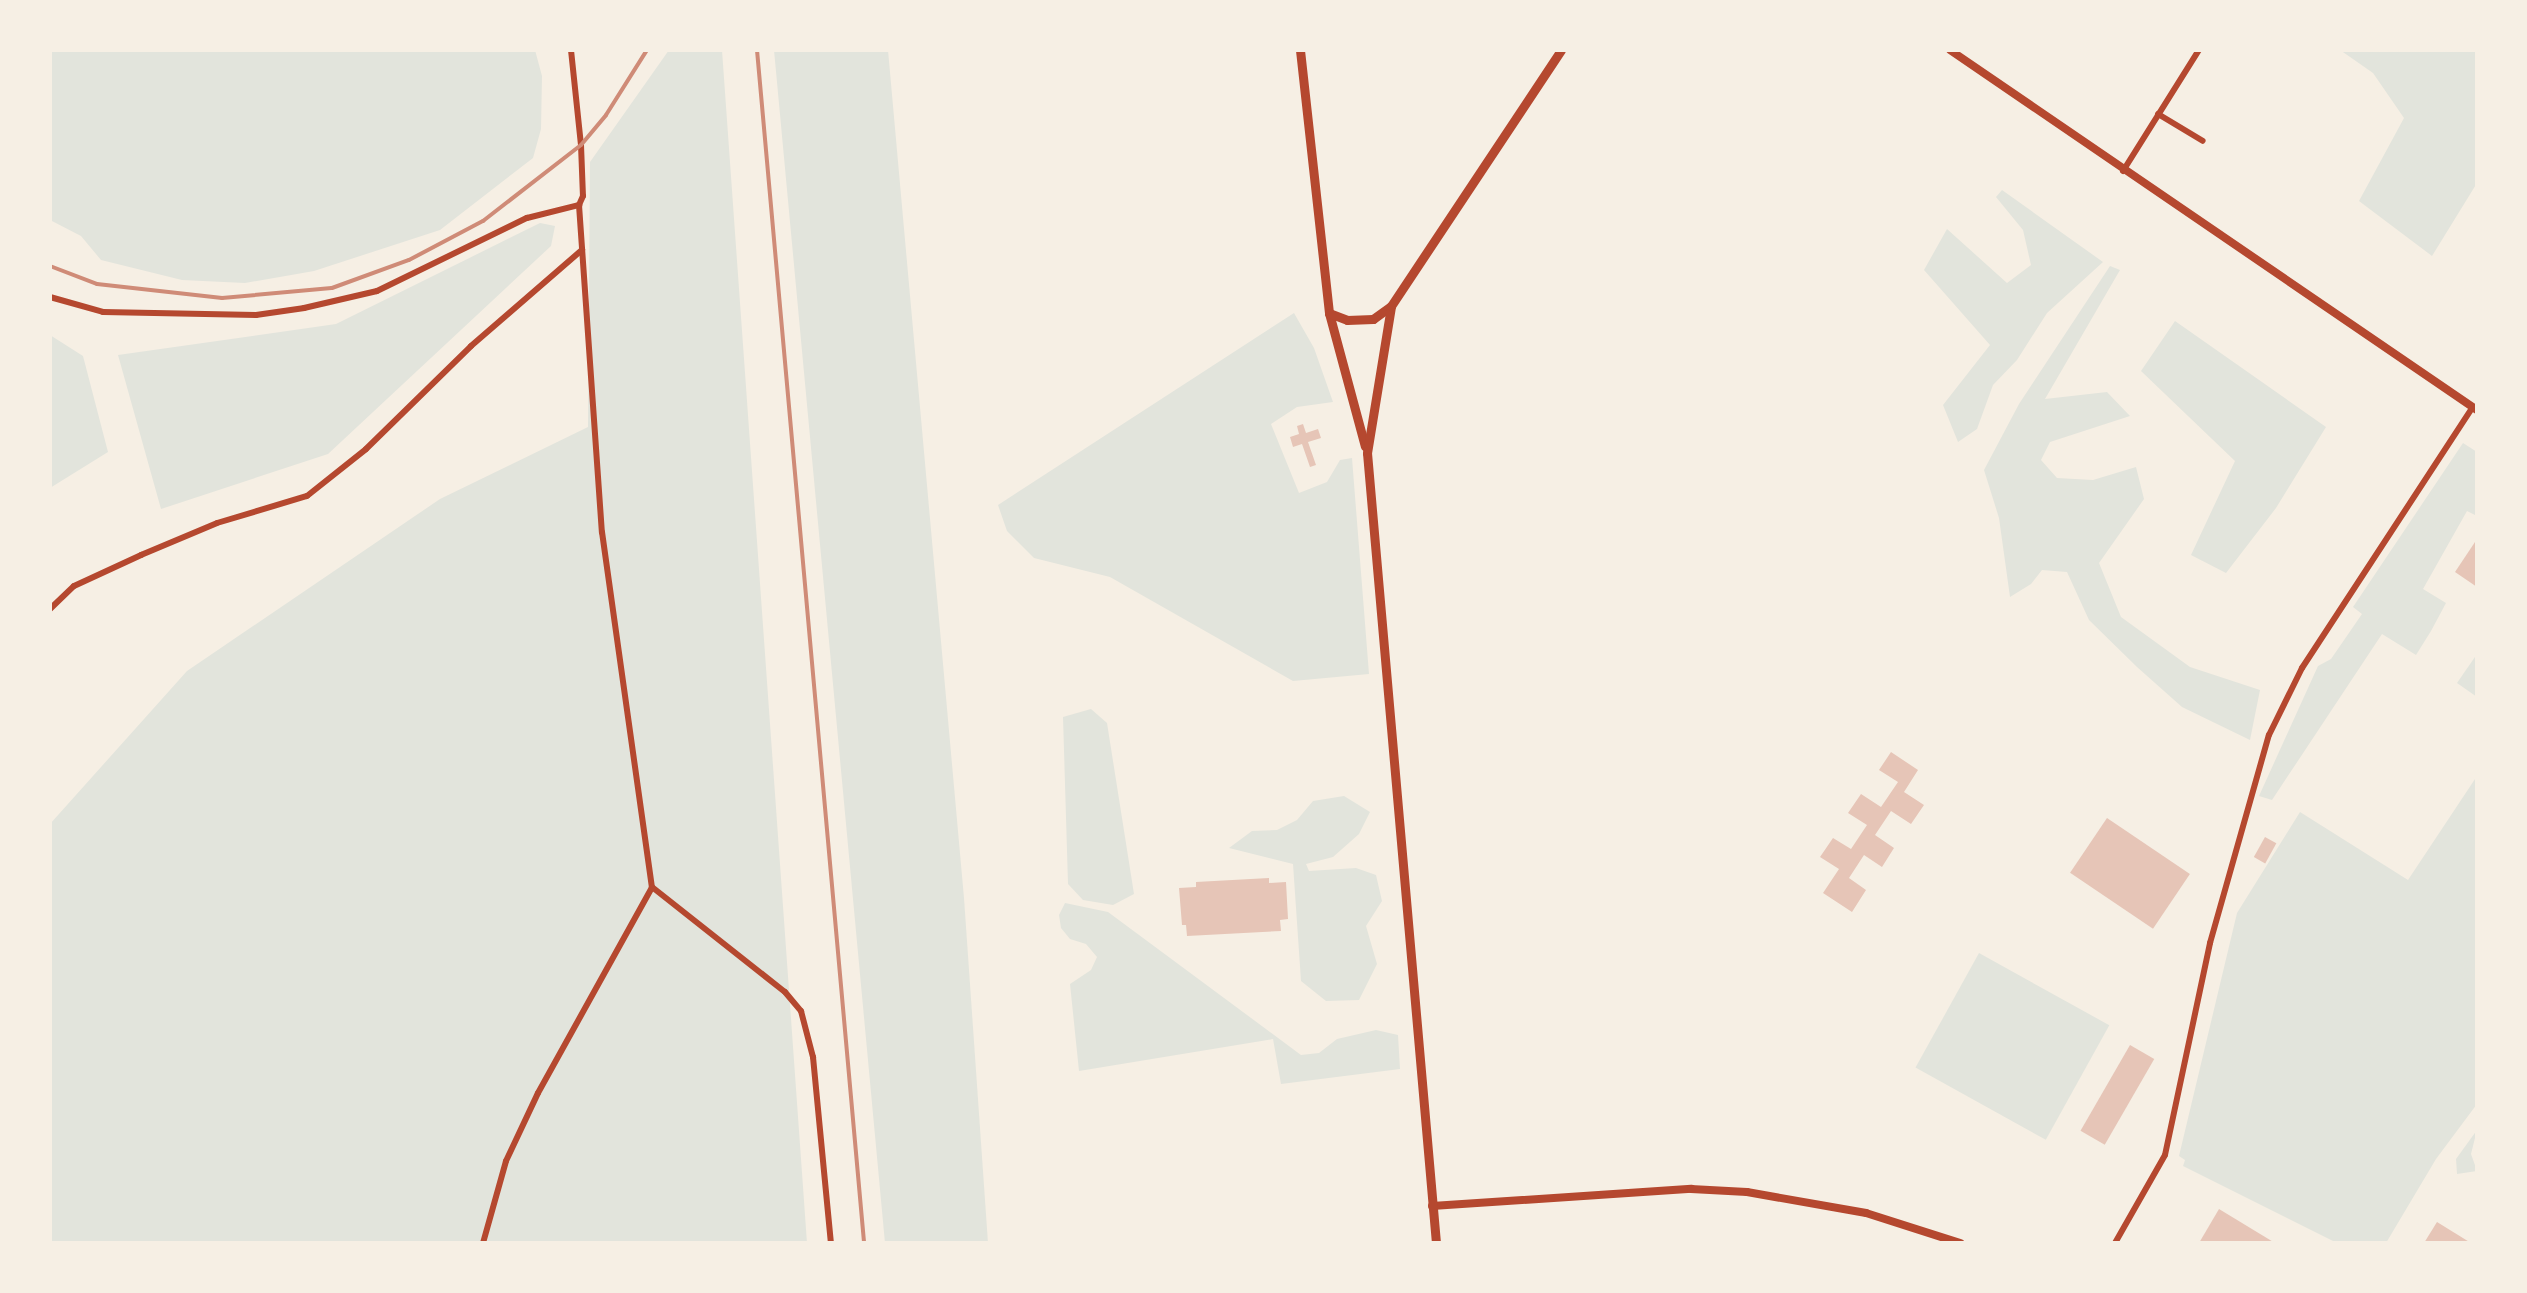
<!DOCTYPE html>
<html>
<head>
<meta charset="utf-8">
<style>
	body { margin:0 }
	#map { position:relative; width:2527px; height:1293px; overflow:hidden; background:#f6efe4; font-family:Overpass,sans-serif }
	div>[style] { position:absolute }
	[style*='--x'] { left:calc(var(--x)*1px); top:calc(var(--y)*1px); width:calc(var(--w)*1px); rotate:calc(var(--a)*1deg) }
	.green>* { inset:0; background:#e2e4dc; transform-origin:0 0 }
	.building>* { inset:0; background:#e6c5b7; transform-origin:0 0 }
	.minor>* { height:6px; margin:-3px; padding:0 3px; transform-origin:3px; border-radius:3px; background:#b5482f }
	.tertiary>* { height:8px; margin:-4px; padding:0 4px; transform-origin:4px; border-radius:4px; background:#b5482f }
	.secondary>* { height:9px; margin:-4.5px; padding:0 4.5px; transform-origin:4.5px; border-radius:4.5px; background:#b5482f }
	.rail>* { height:4px; margin:-2px; padding:0 2px; transform-origin:2px; border-radius:2px; background:#cf8b77 }
	span { translate:-50% -50%; white-space:nowrap; text-align:center; line-height:1.15; -webkit-text-stroke:10px #f6efe4; paint-order:stroke }
	.frame { position:absolute; inset:0; border:52px solid #f6efe4; pointer-events:none }
</style>
</head>
<body>
<div id="map">
	<div class="green">
		<div style="clip-path:polygon(50px 50px,535px 50px,542px 76px,541px 129px,533px 158px,440px 230px,314px 271px,245px 283px,182px 280px,101px 260px,81px 236px,50px 220px)"></div>
		<div style="clip-path:polygon(669px 50px,722px 50px,807px 1243px,50px 1243px,50px 824px,187px 671px,440px 499px,588px 427px,590px 162px)"></div>
		<div style="clip-path:polygon(774px 50px,888px 50px,964px 898px,988px 1243px,885px 1243px)"></div>
		<div style="clip-path:polygon(2340px 50px,2477px 50px,2477px 183px,2432px 256px,2359px 201px,2404px 118px,2373px 73px)"></div>
		<div style="clip-path:polygon(2002px 190px,2103px 262px,2047px 313px,2017px 360px,1993px 385px,1977px 429px,1958px 442px,1943px 405px,1990px 345px,1924px 270px,1947px 229px,2007px 283px,2031px 265px,2023px 230px,1996px 197px)"></div>
		<div style="clip-path:polygon(540px 223px,555px 226px,551px 246px,328px 454px,161px 509px,118px 355px,336px 324px)"></div>
		<div style="clip-path:polygon(2110px 266px,2120px 270px,2045px 399px,2107px 392px,2130px 416px,2050px 442px,2041px 460px,2057px 478px,2093px 480px,2136px 467px,2144px 499px,2099px 563px,2121px 617px,2190px 667px,2260px 690px,2250px 740px,2182px 707px,2137px 667px,2089px 620px,2067px 572px,2042px 570px,2031px 584px,2010px 597px,1999px 518px,1984px 470px,2019px 404px)"></div>
		<div style="clip-path:polygon(1294px 313px,1314px 348px,1333px 402px,1297px 407px,1271px 424px,1299px 493px,1327px 482px,1340px 460px,1352px 458px,1369px 674px,1293px 681px,1110px 577px,1034px 558px,1007px 531px,998px 505px)"></div>
		<div style="clip-path:polygon(2175px 321px,2326px 427px,2276px 508px,2226px 573px,2191px 555px,2235px 461px,2141px 371px)"></div>
		<div style="clip-path:polygon(50px 335px,83px 356px,108px 452px,50px 488px)"></div>
		<div style="clip-path:polygon(2463px 443px,2477px 452px,2477px 516px,2467px 511px,2423px 589px,2446px 603px,2431px 631px,2416px 655px,2382px 634px,2272px 800px,2259px 796px,2318px 666px,2331px 659px,2362px 614px,2353px 607px)"></div>
		<div style="clip-path:polygon(2477px 654px,2477px 697px,2457px 683px)"></div>
		<div style="clip-path:polygon(1091px 709px,1107px 723px,1134px 894px,1113px 905px,1083px 900px,1068px 884px,1063px 717px)"></div>
		<div style="clip-path:polygon(2477px 776px,2477px 1104px,2436px 1159px,2386px 1243px,2337px 1243px,2183px 1166px,2185px 1160px,2179px 1156px,2237px 913px,2300px 812px,2408px 880px)"></div>
		<div style="clip-path:polygon(1344px 796px,1370px 812px,1359px 834px,1333px 857px,1306px 864px,1309px 871px,1356px 868px,1376px 875px,1382px 901px,1366px 926px,1377px 964px,1359px 1000px,1326px 1001px,1301px 981px,1293px 864px,1229px 848px,1252px 831px,1277px 830px,1297px 820px,1313px 801px)"></div>
		<div style="clip-path:polygon(1065px 903px,1108px 912px,1301px 1055px,1319px 1053px,1337px 1039px,1376px 1030px,1398px 1035px,1400px 1069px,1281px 1084px,1273px 1039px,1079px 1071px,1070px 984px,1091px 970px,1097px 957px,1086px 944px,1070px 939px,1061px 928px,1059px 915px)"></div>
		<div style="left:1979px;top:953px;width:149px;height:131px;rotate:29deg"></div>
		<div style="clip-path:polygon(2477px 1130px,2471px 1154px,2477px 1171px,2457px 1174px,2456px 1159px)"></div>
	</div>
	<div class="building">
		<div style="clip-path:polygon(1303px 424px,1306px 433px,1318px 429px,1321px 438px,1308px 442px,1316px 465px,1310px 467px,1302px 444px,1293px 447px,1290px 437px,1299px 434px,1297px 426px)"></div>
		<div style="clip-path:polygon(2477px 539px,2477px 587px,2455px 572px)"></div>
		<div style="clip-path:polygon(1891px 752px,1918px 770px,1904px 792px,1924px 805px,1911px 824px,1891px 811px,1875px 835px,1894px 848px,1882px 867px,1864px 855px,1849px 878px,1866px 890px,1852px 912px,1823px 893px,1839px 869px,1820px 857px,1833px 838px,1851px 849px,1867px 825px,1848px 813px,1861px 794px,1881px 807px,1898px 782px,1879px 770px)"></div>
		<div style="left:2107px;top:818px;width:100px;height:66px;rotate:34deg"></div>
		<div style="left:2265px;top:837px;width:13px;height:23px;rotate:29deg"></div>
		<div style="clip-path:polygon(1269px 878px,1269px 883px,1286px 882px,1288px 919px,1280px 920px,1281px 931px,1187px 936px,1186px 925px,1182px 925px,1179px 888px,1196px 887px,1196px 882px)"></div>
		<div style="left:2130px;top:1045px;width:28px;height:99px;rotate:30deg"></div>
		<div style="clip-path:polygon(2219px 1209px,2275px 1243px,2199px 1243px)"></div>
		<div style="clip-path:polygon(2437px 1222px,2471px 1243px,2424px 1243px)"></div>
	</div>
	<div class="minor">
		<div style="--x:571;--y:50;--w:96;--a:84"></div>
		<div style="--x:581;--y:145;--w:51;--a:87.8"></div>
		<div style="--x:583;--y:196;--w:10;--a:114"></div>
		<div style="--x:579;--y:205;--w:328;--a:86"></div>
		<div style="--x:602;--y:532;--w:359;--a:82"></div>
		<div style="--x:652;--y:887;--w:169;--a:38.3"></div>
		<div style="--x:785;--y:992;--w:25;--a:50"></div>
		<div style="--x:801;--y:1011;--w:48;--a:75.4"></div>
		<div style="--x:813;--y:1057;--w:187;--a:84.5"></div>
		<div style="--x:2158;--y:114;--w:52;--a:31"></div>
		<div style="--x:2123;--y:171;--w:143;--a:-57.9"></div>
		<div style="--x:50;--y:297;--w:55;--a:15.8"></div>
		<div style="--x:103;--y:312;--w:153;--a:1.1"></div>
		<div style="--x:256;--y:315;--w:49;--a:-8.3"></div>
		<div style="--x:304;--y:308;--w:75;--a:-13.1"></div>
		<div style="--x:377;--y:291;--w:167;--a:-26"></div>
		<div style="--x:527;--y:218;--w:54;--a:-14"></div>
		<div style="--x:50;--y:609;--w:33;--a:-44"></div>
		<div style="--x:74;--y:586;--w:74;--a:-24.8"></div>
		<div style="--x:141;--y:555;--w:82;--a:-22.8"></div>
		<div style="--x:217;--y:523;--w:94;--a:-16.7"></div>
		<div style="--x:307;--y:496;--w:75;--a:-38.5"></div>
		<div style="--x:366;--y:449;--w:147;--a:-44.4"></div>
		<div style="--x:471;--y:346;--w:147;--a:-40.9"></div>
		<div style="--x:483;--y:1243;--w:85;--a:-74.3"></div>
		<div style="--x:506;--y:1161;--w:75;--a:-64.8"></div>
		<div style="--x:538;--y:1093;--w:235;--a:-61"></div>
		<div style="--x:2115;--y:1243;--w:101;--a:-60.4"></div>
		<div style="--x:2165;--y:1155;--w:217;--a:-78"></div>
		<div style="--x:2210;--y:943;--w:216;--a:-74.2"></div>
		<div style="--x:2269;--y:735;--w:75;--a:-63.8"></div>
		<div style="--x:2302;--y:668;--w:312;--a:-56.8"></div>
	</div>
	<div class="tertiary">
		<div style="--x:1950;--y:50;--w:638;--a:34.34"></div>
		<div style="--x:1432;--y:1206;--w:260;--a:-3.8"></div>
		<div style="--x:1691;--y:1189;--w:56;--a:3.1"></div>
		<div style="--x:1747;--y:1192;--w:121;--a:10"></div>
		<div style="--x:1866;--y:1213;--w:99;--a:17.7"></div>
	</div>
	<div class="secondary">
		<div style="--x:1300;--y:50;--w:265;--a:83.7"></div>
		<div style="--x:1329;--y:313;--w:138;--a:74.9"></div>
		<div style="--x:1329;--y:313;--w:19;--a:21"></div>
		<div style="--x:1347;--y:320;--w:26;--a:-2"></div>
		<div style="--x:1373;--y:319;--w:22;--a:-36"></div>
		<div style="--x:1436;--y:1243;--w:793;--a:-94.99"></div>
		<div style="--x:1367;--y:453;--w:149;--a:-80.7"></div>
		<div style="--x:1391;--y:306;--w:307;--a:-56.4"></div>
	</div>
	<div class="rail">
		<div style="--x:757;--y:50;--w:1198;--a:84.87"></div>
		<div style="--x:50;--y:266;--w:50;--a:21"></div>
		<div style="--x:97;--y:284;--w:126;--a:6.4"></div>
		<div style="--x:222;--y:298;--w:110;--a:-5.2"></div>
		<div style="--x:332;--y:288;--w:82;--a:-20"></div>
		<div style="--x:409;--y:260;--w:84;--a:-27.8"></div>
		<div style="--x:483;--y:221;--w:124;--a:-37.8"></div>
		<div style="--x:581;--y:145;--w:39;--a:-50"></div>
		<div style="--x:606;--y:115;--w:77;--a:-57.8"></div>
	</div>
	<div class="frame"></div>
</div>
</body>
</html>
